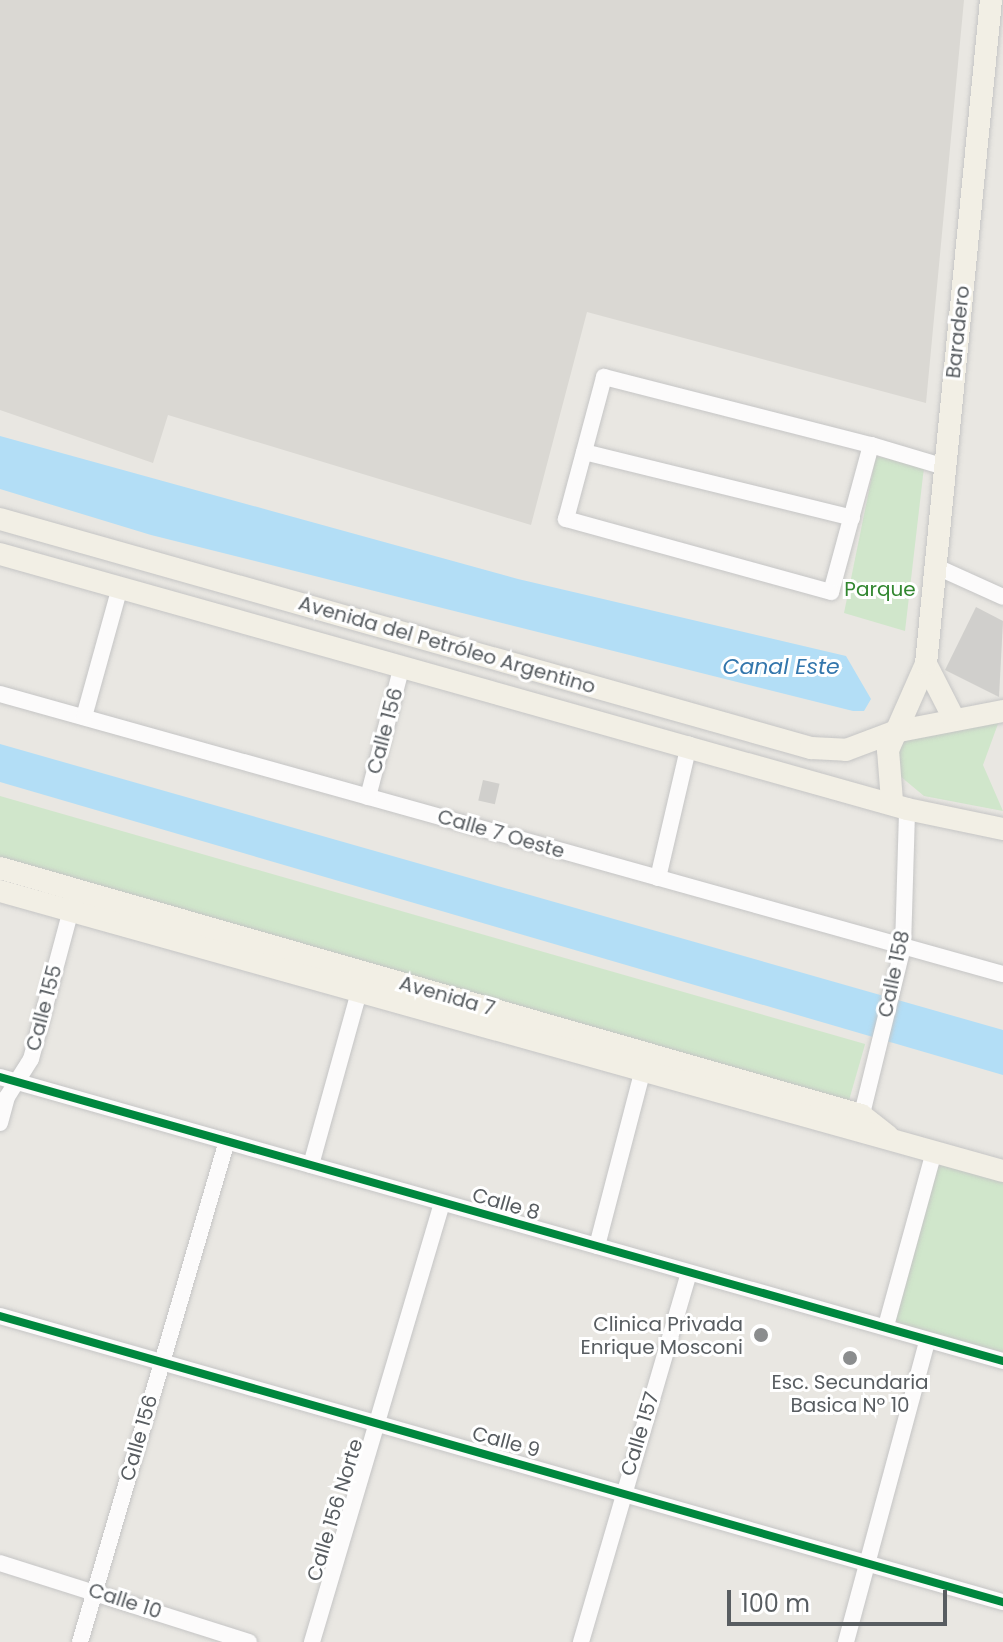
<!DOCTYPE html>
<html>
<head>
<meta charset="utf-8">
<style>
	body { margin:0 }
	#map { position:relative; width:1003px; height:1642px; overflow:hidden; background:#e9e7e2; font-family:Poppins,sans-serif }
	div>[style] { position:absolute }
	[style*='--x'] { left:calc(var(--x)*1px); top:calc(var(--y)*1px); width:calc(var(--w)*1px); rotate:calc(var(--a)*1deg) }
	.industrial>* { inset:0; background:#dad8d3 }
	.green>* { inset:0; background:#d0e6cb; transform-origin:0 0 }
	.water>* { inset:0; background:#b3def6 }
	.building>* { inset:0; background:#d0cfcc; transform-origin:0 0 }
	.roads { filter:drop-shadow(0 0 2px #c5c5c5) drop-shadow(0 0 2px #c5c5c5) }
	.minor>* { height:16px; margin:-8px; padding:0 8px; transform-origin:8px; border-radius:8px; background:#fcfbfb }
	.major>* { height:22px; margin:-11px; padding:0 11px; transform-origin:11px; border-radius:11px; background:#f2efe5 }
	.cycleway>* { height:8px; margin:-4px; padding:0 4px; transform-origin:4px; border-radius:4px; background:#00873e }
	.dots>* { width:22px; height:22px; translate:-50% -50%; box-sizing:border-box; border:4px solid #fff; border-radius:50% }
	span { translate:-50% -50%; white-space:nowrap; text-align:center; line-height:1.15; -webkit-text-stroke:6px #fff; paint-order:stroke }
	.street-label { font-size:20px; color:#585d61 }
	.park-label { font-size:20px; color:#328730 }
	.poi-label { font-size:20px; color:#585d61 }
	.right { translate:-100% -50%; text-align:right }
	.water-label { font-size:22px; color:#3376ac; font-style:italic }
	.scale { position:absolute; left:727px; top:1590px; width:220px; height:36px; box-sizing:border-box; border:4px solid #585d61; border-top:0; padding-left:10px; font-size:24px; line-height:28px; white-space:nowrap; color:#585d61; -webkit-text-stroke:6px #fff; paint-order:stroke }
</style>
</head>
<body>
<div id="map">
	<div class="industrial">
		<div style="clip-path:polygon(0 0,964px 0,926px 403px,587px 312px,531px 525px,168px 415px,153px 463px,0 410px)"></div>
	</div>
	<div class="green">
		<div style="clip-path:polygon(876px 456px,924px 467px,905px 631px,844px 613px)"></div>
		<div style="clip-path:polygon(999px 721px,983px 765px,1003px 811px,924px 796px,900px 776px,896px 757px,904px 740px)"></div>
		<div style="left:0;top:796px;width:900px;height:68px;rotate:16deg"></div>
		<div style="clip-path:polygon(940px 1159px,1003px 1177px,1003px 1353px,894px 1322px)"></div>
	</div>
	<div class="water">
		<div style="clip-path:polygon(0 436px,518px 579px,846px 656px,871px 699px,864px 711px,853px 711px,151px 535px,0 489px)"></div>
		<div style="clip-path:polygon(0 744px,1003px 1030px,1003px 1075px,0 782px)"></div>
	</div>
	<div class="building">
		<div style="clip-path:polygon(976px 607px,1003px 621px,999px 697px,945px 670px)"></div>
		<div style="left:483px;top:780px;width:17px;height:21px;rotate:13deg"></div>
	</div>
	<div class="roads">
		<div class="minor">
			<div style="--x:871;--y:445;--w:152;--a:105.2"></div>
			<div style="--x:831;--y:592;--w:275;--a:-164.6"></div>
			<div style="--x:566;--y:519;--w:147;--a:-75"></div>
			<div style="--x:604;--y:377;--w:276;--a:14.3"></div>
			<div style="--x:871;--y:445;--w:77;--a:16.6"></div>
			<div style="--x:584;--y:452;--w:276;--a:13.8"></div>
			<div style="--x:937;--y:567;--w:72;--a:24.4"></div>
			<div style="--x:0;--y:694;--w:1041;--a:15.6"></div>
			<div style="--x:84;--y:717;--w:135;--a:-74.5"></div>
			<div style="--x:368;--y:797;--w:135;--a:-75.5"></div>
			<div style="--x:658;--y:878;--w:137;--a:-76.9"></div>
			<div style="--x:0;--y:1077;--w:1042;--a:15.81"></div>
			<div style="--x:0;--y:1123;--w:27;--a:-75"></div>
			<div style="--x:7;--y:1097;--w:45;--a:-57.7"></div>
			<div style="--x:31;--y:1059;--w:163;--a:-75"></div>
			<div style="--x:859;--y:1126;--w:184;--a:-76.2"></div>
			<div style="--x:903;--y:947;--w:138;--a:-88.3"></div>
			<div style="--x:311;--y:1165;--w:191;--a:-74.5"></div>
			<div style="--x:597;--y:1246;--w:190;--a:-75.4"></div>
			<div style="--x:0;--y:1316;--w:1043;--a:15.92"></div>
			<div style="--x:886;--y:1326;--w:180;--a:-74.6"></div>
			<div style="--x:0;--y:1563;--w:261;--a:17.6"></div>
			<div style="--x:80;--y:1642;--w:522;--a:-73.65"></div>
			<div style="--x:312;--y:1642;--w:458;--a:-73.5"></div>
			<div style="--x:581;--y:1642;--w:384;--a:-73.7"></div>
			<div style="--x:846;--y:1642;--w:312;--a:-74.9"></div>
		</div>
		<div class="major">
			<div style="--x:0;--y:519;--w:843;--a:15.77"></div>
			<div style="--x:811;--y:748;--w:35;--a:3"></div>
			<div style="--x:846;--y:750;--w:51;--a:-20.6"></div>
			<div style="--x:894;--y:732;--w:111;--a:-10.9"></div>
			<div style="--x:0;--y:554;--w:942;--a:15.7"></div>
			<div style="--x:907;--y:809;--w:98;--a:11.8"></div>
			<div style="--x:926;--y:664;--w:62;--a:63"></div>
			<div style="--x:892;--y:801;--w:51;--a:-94.5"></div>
			<div style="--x:888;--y:750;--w:94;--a:-66.2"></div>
			<div style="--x:926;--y:664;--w:667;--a:-84.41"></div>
			<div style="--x:0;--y:868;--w:896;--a:16.01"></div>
			<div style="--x:861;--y:1115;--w:34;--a:38"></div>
			<div style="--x:0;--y:891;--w:1041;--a:15.6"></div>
		</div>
	</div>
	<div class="cycleway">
		<div style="--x:0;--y:1077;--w:1042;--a:15.81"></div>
		<div style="--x:0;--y:1316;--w:1043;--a:15.92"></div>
	</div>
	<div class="dots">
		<div style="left:761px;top:1335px;background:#8b8d8e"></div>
		<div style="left:850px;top:1358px;background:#8b8d8e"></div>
	</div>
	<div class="street-label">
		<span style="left:958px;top:332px;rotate:-84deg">Baradero</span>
		<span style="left:447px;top:645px;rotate:16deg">Avenida del Petróleo Argentino</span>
		<span style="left:385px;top:731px;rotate:-75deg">Calle 156</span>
		<span style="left:501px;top:834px;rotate:16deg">Calle 7 Oeste</span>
		<span style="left:894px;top:974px;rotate:-78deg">Calle 158</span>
		<span style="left:447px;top:996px;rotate:16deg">Avenida 7</span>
		<span style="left:44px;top:1008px;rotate:-75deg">Calle 155</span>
		<span style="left:506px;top:1204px;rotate:16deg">Calle 8</span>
		<span style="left:640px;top:1434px;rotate:-73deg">Calle 157</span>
		<span style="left:139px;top:1438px;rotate:-74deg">Calle 156</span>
		<span style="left:506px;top:1442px;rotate:15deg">Calle 9</span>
		<span style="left:335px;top:1510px;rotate:-73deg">Calle 156 Norte</span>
		<span style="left:125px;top:1601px;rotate:18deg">Calle 10</span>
	</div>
	<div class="park-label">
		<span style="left:880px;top:589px">Parque</span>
	</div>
	<div class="poi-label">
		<span class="right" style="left:743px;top:1336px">Clinica Privada<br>Enrique Mosconi</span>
		<span style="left:850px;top:1394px">Esc. Secundaria<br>Basica Nº 10</span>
	</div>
	<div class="water-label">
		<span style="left:781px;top:667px">Canal Este</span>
	</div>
	<div class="scale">100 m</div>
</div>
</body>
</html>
